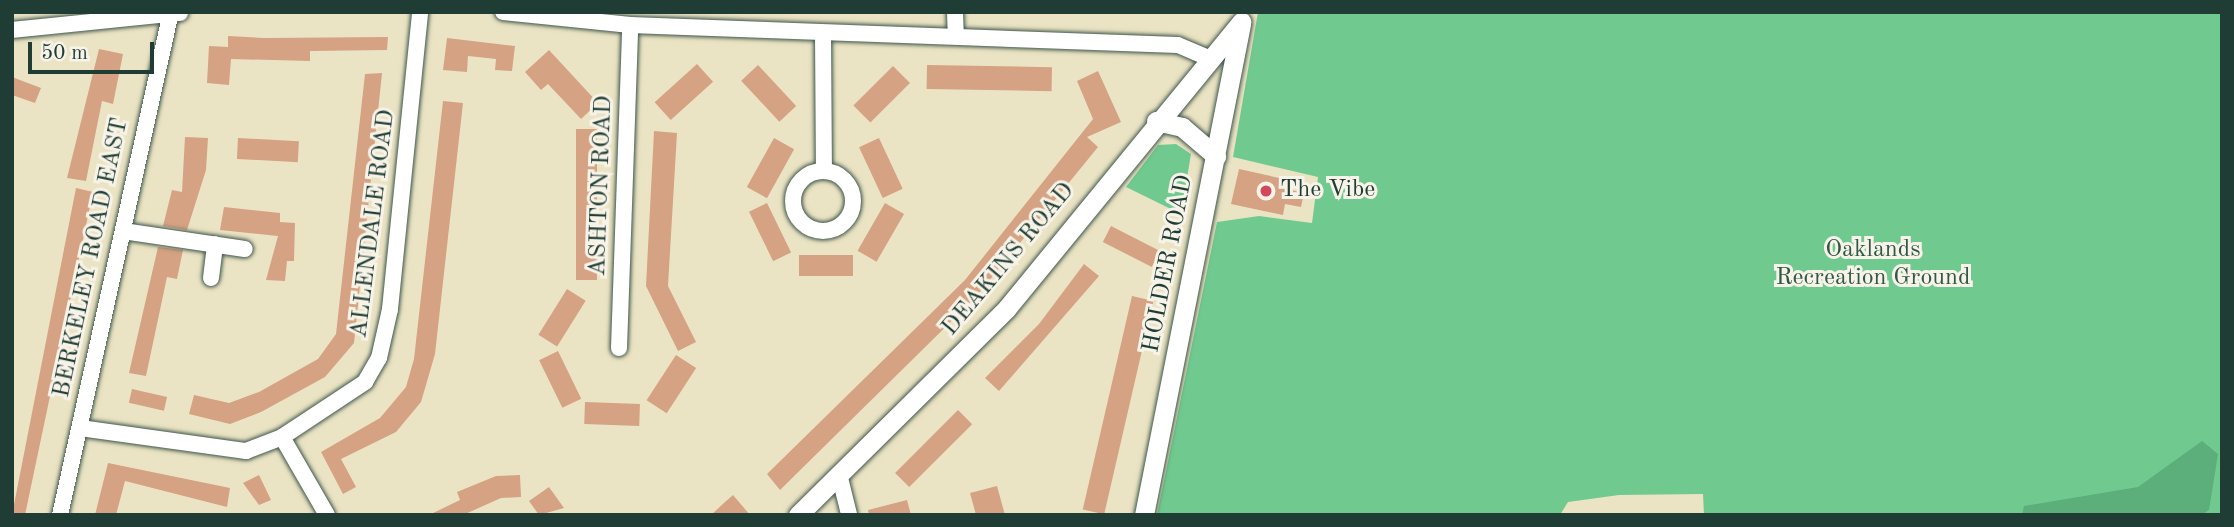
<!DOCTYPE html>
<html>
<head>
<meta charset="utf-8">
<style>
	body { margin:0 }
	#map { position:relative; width:2234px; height:527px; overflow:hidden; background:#ebe4c4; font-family:"Old Standard TT",serif }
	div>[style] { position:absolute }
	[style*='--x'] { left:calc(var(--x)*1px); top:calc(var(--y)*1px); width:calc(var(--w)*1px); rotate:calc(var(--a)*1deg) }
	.green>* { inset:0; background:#70ca90 }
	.forest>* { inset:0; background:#5cae7a }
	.building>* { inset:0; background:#d5a283; transform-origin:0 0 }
	.roads { filter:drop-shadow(0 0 2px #3e564a) drop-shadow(0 0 2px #3e564a) }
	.minor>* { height:16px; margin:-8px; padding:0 8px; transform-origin:8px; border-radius:8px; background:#fff }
	.minor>.ring { margin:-8px; padding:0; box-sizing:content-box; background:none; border:16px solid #fff; border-radius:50% }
	.tertiary>* { height:19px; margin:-9.5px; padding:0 9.5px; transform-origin:9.5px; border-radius:9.5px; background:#fff }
	.dots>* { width:19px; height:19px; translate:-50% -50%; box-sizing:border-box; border:4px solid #f7f3e8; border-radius:50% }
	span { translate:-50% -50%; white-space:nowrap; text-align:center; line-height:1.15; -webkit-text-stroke:6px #f7f3e8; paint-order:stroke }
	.street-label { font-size:24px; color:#1f3d34 }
	.poi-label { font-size:24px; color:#1f3d34 }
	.left { translate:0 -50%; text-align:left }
	.park-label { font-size:24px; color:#2f5946 }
	.frame { position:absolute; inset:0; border:14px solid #1f3d34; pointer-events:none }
	.scale { position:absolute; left:28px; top:42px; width:126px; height:32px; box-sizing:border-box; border:4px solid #1f3d34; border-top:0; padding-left:9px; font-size:21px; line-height:24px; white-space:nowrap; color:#1f3d34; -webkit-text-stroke:5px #f7f3e8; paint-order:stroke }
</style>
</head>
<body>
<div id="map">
	<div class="green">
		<div style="clip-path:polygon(1258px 12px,2222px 12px,2222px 515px,1704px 515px,1703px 494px,1619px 495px,1568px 502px,1560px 515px,1157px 515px,1217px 222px,1259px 216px,1312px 223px,1318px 177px,1233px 157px)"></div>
		<div style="clip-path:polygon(1176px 144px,1191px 154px,1181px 214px,1126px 187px,1158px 145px)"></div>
	</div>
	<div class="forest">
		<div style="clip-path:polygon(2202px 441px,2218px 454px,2209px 510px,2201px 515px,2022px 515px,2024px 506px,2138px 487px)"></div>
	</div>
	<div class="building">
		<div style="clip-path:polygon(228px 36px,264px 38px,388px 37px,387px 50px,310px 51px,310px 61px,231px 59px,229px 85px,207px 83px,209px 46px,228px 47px)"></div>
		<div style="clip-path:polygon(447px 38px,515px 46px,512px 71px,495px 70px,496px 59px,468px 56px,467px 72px,443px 70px)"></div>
		<div style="clip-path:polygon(99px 49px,123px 54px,113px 104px,102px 101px,86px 181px,67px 178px)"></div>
		<div style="clip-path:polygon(549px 50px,598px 103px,581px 119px,548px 84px,541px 90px,525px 72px)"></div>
		<div style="left:697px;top:64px;width:24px;height:57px;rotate:48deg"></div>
		<div style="left:758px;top:65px;width:56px;height:23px;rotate:47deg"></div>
		<div style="left:927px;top:65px;width:125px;height:24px;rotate:1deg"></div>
		<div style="left:893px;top:66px;width:24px;height:56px;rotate:45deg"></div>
		<div style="clip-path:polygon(1098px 71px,1121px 122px,1087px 137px,1098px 147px,975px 298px,780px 490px,767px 474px,965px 280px,1093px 119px,1077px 81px)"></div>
		<div style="clip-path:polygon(382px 73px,354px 343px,325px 377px,261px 412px,230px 424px,189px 414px,194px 395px,229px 403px,259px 392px,318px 359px,336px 334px,365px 74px)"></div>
		<div style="clip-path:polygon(12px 77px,41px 88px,35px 103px,12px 95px)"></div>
		<div style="clip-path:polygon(443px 101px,463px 103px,435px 354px,421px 402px,396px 432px,341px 459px,356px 487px,343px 494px,321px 452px,380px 418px,406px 387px,414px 359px)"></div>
		<div style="left:576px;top:129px;width:21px;height:151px"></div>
		<div style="clip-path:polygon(654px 131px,677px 133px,668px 286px,696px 342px,678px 351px,646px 286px)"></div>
		<div style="clip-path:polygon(185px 137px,208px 138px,206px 170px,187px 230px,163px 226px,172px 190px,182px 192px)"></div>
		<div style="left:238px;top:138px;width:61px;height:21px;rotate:3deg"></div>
		<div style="left:774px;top:138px;width:23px;height:56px;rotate:29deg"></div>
		<div style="left:879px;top:138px;width:56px;height:22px;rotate:65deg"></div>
		<div style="clip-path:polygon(1239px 169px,1293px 181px,1291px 190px,1304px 193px,1301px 207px,1285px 204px,1283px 215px,1231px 204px)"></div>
		<div style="clip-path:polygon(76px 188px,93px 192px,25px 515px,12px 515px)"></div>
		<div style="left:767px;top:203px;width:55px;height:20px;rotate:64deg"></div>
		<div style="left:885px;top:203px;width:22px;height:55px;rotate:30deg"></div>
		<div style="clip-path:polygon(224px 207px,280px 213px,280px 222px,295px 223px,294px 261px,287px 261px,285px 281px,266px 280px,278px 236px,220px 230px)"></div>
		<div style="left:1111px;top:226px;width:55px;height:18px;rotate:27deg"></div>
		<div style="clip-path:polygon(158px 247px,183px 250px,177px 279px,167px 277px,146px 376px,129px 373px)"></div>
		<div style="left:799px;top:255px;width:54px;height:21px"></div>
		<div style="clip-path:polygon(1084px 264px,1099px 276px,999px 391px,985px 378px,1039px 324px)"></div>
		<div style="left:567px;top:289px;width:22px;height:54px;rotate:32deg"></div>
		<div style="left:1132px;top:296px;width:22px;height:219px;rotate:13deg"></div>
		<div style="left:558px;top:351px;width:53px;height:21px;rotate:64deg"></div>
		<div style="left:676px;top:355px;width:24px;height:54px;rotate:33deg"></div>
		<div style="left:132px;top:389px;width:36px;height:14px;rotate:13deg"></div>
		<div style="left:585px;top:402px;width:55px;height:22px;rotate:2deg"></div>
		<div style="left:958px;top:410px;width:20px;height:89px;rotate:45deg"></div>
		<div style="clip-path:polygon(108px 463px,230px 488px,227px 507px,125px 481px,116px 515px,95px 515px)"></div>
		<div style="clip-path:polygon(259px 475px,271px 500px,259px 505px,243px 483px)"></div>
		<div style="clip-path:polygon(520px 475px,521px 497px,501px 498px,463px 515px,429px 515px,460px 500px,457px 492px,496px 476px)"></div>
		<div style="clip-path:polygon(997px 486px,1005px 515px,976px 515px,970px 493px)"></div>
		<div style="clip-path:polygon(549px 487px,564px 508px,539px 515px,529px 501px)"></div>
		<div style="clip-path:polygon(733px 495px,750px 515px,711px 515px,725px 502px)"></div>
		<div style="clip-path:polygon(907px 500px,911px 515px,869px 515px,868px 510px)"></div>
	</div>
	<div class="roads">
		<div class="minor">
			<div style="--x:503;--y:12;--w:128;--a:5.8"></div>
			<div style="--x:630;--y:25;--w:548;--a:2.09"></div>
			<div style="--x:1178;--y:45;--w:34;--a:23"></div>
			<div style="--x:955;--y:12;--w:23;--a:88"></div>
			<div style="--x:12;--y:30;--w:169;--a:-5.8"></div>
			<div style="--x:823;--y:34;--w:137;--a:89.6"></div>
			<div class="ring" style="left:793px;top:171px;width:44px;height:44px"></div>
			<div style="--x:123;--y:231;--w:123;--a:8.4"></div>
			<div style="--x:211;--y:278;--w:34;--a:-83"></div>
			<div style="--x:619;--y:348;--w:323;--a:-88"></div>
			<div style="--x:80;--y:428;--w:168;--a:7.9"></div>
			<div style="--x:246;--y:451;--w:39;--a:-21"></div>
			<div style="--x:282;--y:437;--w:100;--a:-33.5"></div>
			<div style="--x:365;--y:382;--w:28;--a:-60"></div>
			<div style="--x:379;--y:358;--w:50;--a:-77.3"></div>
			<div style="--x:390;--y:309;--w:299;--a:-84.2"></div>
			<div style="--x:282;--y:437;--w:90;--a:60"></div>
			<div style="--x:840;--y:478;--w:38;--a:76"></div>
			<div style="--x:60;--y:515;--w:515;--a:-77.56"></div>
		</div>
		<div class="tertiary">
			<div style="--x:1156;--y:121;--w:27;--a:13"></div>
			<div style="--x:1182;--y:127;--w:45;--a:40.5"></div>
			<div style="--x:798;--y:515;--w:294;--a:-44.7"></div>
			<div style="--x:1007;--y:308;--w:370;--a:-50.7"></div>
			<div style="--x:1144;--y:515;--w:500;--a:-78.82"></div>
		</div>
	</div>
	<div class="dots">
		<div style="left:1266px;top:191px;background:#d1495b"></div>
	</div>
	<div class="street-label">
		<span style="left:602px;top:186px;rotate:-88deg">ASHTON ROAD</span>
		<span style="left:374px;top:224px;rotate:-83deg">ALLENDALE ROAD</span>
		<span style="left:92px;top:258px;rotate:-78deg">BERKELEY ROAD EAST</span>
		<span style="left:1009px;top:260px;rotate:-50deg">DEAKINS ROAD</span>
		<span style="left:1169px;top:264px;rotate:-79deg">HOLDER ROAD</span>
	</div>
	<div class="poi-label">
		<span class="left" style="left:1280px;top:191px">The Vibe</span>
	</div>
	<div class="park-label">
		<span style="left:1873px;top:265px">Oaklands<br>Recreation Ground</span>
	</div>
	<div class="frame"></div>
	<div class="scale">50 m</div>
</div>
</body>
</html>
